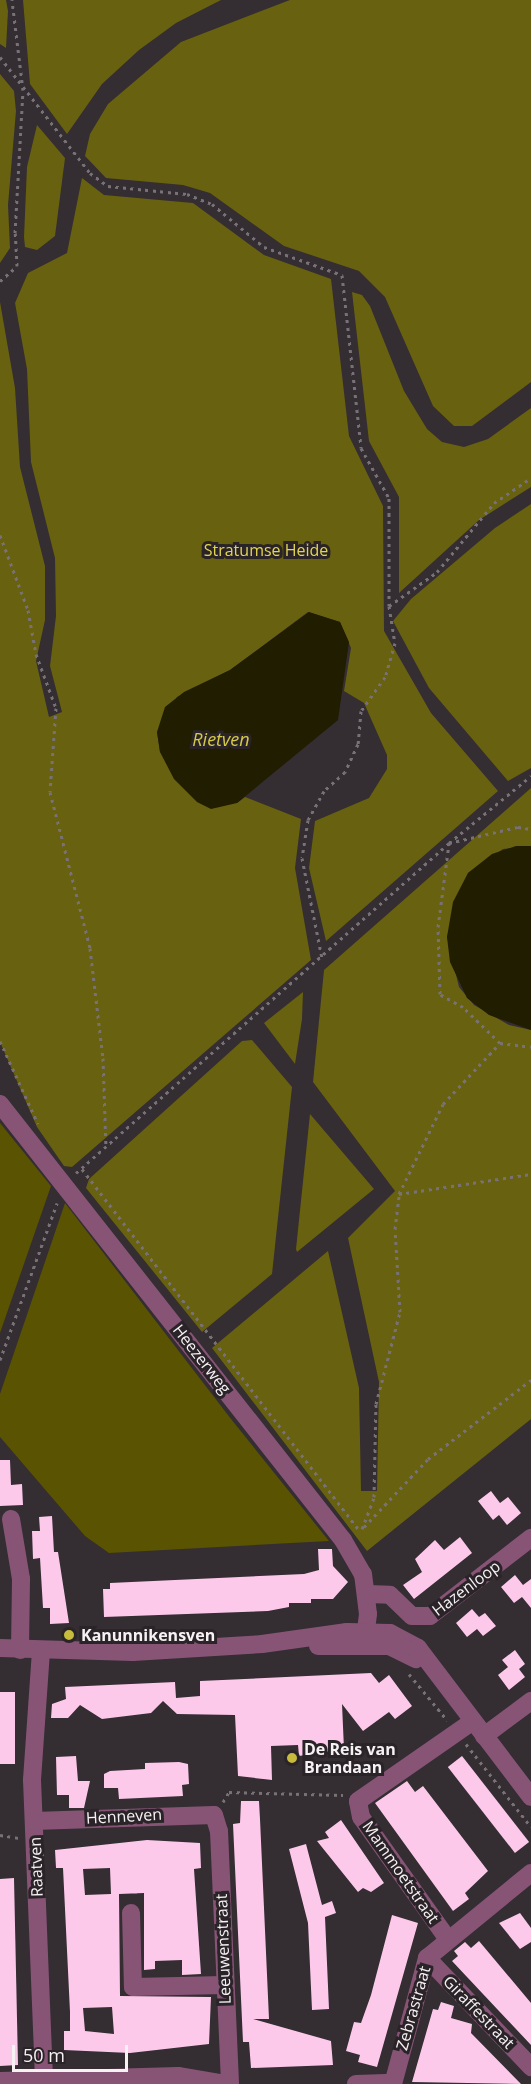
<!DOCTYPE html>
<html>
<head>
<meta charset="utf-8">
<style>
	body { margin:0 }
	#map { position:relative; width:531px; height:2084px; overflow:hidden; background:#342d32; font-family:"Open Sans",sans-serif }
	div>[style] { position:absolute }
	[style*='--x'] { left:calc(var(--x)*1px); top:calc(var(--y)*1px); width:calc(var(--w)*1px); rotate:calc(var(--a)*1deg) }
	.green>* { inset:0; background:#5a5302 }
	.forest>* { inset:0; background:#686110 }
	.water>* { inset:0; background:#201d00 }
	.building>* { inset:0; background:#fcc9ea; transform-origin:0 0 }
	.path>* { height:3px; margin-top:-1.5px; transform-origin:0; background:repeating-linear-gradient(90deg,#787276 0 3px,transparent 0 7.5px) }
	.minor>* { height:18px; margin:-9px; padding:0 9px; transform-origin:9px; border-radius:9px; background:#875476 }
	.dots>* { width:16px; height:16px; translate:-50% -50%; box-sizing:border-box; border:3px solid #2a2328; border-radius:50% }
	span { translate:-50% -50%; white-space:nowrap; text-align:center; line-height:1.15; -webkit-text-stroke:6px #2a2328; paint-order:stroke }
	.park-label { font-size:16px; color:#e1d653 }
	.street-label { font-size:16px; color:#f6f2f4 }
	.poi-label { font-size:16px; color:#f6f2f4; font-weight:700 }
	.left { translate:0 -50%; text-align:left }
	.water-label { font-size:18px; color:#d5ca45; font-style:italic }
	.scale { position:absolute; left:12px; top:2045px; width:116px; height:27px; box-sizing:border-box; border:3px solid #f6f2f4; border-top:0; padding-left:8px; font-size:18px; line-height:21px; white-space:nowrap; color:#f6f2f4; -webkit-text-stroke:4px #2a2328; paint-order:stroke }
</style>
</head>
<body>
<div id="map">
	<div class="green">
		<div style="clip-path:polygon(0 1123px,51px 1186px,0 1333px)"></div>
		<div style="clip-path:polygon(65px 1203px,231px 1419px,329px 1541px,109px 1553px,85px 1536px,0 1437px,0 1394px)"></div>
	</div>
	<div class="forest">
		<div style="clip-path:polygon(0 0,6px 0,8px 11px,6px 48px,0 44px)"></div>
		<div style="clip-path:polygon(23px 0,221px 0,176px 23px,139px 50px,102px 84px,67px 134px,30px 84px)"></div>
		<div style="clip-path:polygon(290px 0,531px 0,531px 382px,472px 426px,454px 426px,433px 406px,385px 297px,359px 271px,284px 246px,210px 193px,183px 185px,106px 178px,85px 156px,90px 134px,108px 104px,181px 42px)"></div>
		<div style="clip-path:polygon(0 74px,14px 91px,16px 111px,8px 205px,10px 248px,0 263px)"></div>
		<div style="clip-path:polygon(37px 125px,65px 158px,55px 236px,37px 250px,25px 247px,24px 237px,27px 167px)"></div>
		<div style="clip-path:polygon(82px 178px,104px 195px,193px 203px,264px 255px,331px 279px,349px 436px,383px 506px,384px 631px,431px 713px,498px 791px,326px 941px,309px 868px,315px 821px,369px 798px,387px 769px,387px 755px,364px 703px,344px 691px,351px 648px,340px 622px,308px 612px,230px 670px,177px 697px,157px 732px,160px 752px,237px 803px,245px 797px,301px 819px,295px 868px,311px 960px,72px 1167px,64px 1166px,37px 1127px,0 1042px,0 302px,15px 388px,20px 467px,45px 566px,45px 620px,36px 661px,49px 717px,62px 712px,50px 666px,56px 616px,55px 558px,31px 462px,27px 369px,15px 303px,28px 273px,67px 253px)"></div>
		<div style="clip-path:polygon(352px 292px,362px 295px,370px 306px,404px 391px,427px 429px,442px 442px,464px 447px,488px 439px,531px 408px,531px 487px,479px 520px,399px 593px,399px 497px,369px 441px)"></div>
		<div style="clip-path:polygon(531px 504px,531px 768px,508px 781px,429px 688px,393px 621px,411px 599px,495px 528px)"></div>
		<div style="clip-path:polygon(531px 788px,531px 846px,503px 849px,468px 873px,447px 937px,459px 987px,474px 1005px,509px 1025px,531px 1030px,531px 1419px,367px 1551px,212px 1348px,328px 1251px,359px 1388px,361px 1491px,377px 1491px,379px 1382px,348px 1238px,395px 1191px,313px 1082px,324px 970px)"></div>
		<div style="clip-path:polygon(303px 992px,302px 1019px,295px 1064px,264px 1023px)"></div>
		<div style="clip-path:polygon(252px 1040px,292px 1087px,272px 1274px,202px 1332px,86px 1188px,89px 1179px,242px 1041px)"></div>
		<div style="clip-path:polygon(310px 1114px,374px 1189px,297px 1252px,296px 1249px)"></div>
	</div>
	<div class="water">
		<div style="clip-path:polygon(309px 612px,340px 622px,349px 642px,338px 720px,237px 803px,211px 809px,197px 802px,174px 779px,160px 752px,157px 732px,165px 707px,184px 692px,230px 670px)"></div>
		<div style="clip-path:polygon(516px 846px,531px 846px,531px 1030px,489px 1015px,467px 998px,450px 962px,447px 937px,453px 902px,468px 873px,492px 854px)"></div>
	</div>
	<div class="building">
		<div style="clip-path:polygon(0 1460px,10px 1460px,11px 1485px,22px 1484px,23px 1505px,0 1506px)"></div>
		<div style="clip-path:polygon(491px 1491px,500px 1503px,508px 1497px,521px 1513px,507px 1525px,499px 1515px,493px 1520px,478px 1501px)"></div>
		<div style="clip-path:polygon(52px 1516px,54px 1552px,58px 1552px,69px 1623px,50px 1624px,50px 1608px,43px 1608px,40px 1558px,33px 1559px,32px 1531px,40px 1531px,39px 1517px)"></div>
		<div style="clip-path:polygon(460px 1537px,472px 1553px,414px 1599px,403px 1585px,422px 1572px,415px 1559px,435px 1540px,444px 1550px)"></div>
		<div style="clip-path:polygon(318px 1549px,332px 1549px,333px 1566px,348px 1582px,333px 1599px,311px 1599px,311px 1603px,289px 1603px,289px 1607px,268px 1611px,104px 1617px,103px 1589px,110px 1589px,110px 1583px,304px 1574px,319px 1570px)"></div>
		<div style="clip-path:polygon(515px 1575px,523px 1585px,531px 1579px,531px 1608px,522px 1597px,514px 1603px,501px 1587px)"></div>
		<div style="clip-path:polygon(472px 1609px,479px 1617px,485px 1613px,496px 1626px,483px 1636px,477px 1629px,467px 1637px,456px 1623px)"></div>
		<div style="clip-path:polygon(515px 1650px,525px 1664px,519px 1669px,525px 1677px,509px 1690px,498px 1675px,508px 1667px,502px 1660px)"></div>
		<div style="clip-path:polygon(371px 1673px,379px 1683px,389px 1675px,412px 1706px,395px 1719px,389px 1712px,363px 1731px,342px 1704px,344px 1749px,299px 1756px,298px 1745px,271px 1746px,272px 1780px,238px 1776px,235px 1715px,177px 1714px,163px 1701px,151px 1713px,102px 1719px,80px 1705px,68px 1718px,51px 1718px,52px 1704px,66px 1699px,65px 1687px,175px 1682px,176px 1698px,200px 1696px,200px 1681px)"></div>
		<div style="left:0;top:1692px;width:15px;height:72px"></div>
		<div style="clip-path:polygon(76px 1756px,78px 1781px,90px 1781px,84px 1808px,69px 1808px,69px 1795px,57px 1795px,56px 1757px)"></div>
		<div style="left:462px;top:1756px;width:109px;height:18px;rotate:52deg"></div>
		<div style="clip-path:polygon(179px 1762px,188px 1764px,189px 1784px,182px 1785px,183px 1796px,119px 1799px,118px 1788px,104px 1788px,104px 1774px,110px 1771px,145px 1769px,145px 1763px)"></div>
		<div style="clip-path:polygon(407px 1781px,415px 1792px,423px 1786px,488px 1871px,465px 1893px,469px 1899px,453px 1911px,375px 1803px)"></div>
		<div style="clip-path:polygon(241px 1801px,259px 1801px,260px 1819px,269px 2019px,253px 2019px,331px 2041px,333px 2065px,251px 2068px,249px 2042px,243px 2042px,233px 1824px,240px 1823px)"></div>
		<div style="clip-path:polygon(341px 1820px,384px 1883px,371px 1892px,363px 1888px,358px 1892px,317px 1841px,329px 1838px,325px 1832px)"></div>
		<div style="clip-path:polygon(evenodd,147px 1840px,200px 1843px,201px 1868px,194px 1869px,201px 1974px,182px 1975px,182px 1960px,155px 1961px,155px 1969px,144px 1970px,144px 1893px,119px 1894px,120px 1996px,211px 1997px,209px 2044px,130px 2053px,64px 2050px,64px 2031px,70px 2031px,70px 2012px,63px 1868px,56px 1868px,55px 1850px,147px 1840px,110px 1868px,111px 1894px,85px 1895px,83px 1869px,110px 1868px,147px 1840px,112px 2007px,114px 2034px,85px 2031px,83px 2008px,112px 2007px)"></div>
		<div style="clip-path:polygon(306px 1844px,322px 1905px,332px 1901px,336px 1913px,325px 1917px,329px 2009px,312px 2010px,308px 1923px,289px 1849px)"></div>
		<div style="clip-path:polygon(14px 1878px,18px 2065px,0 2066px,0 1879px)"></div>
		<div style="clip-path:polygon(520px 1913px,531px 1928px,531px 1942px,520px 1949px,499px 1923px)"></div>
		<div style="clip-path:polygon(392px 1915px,418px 1923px,377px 2067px,358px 2062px,360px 2055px,346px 2051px,354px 2022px,361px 2023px,371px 1995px)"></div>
		<div style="clip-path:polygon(479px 1941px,531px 2003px,531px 2045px,452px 1961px,458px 1956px,454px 1951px,465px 1942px,471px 1948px)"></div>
		<div style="clip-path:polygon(441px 2002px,454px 2006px,451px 2018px,472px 2024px,471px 2033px,521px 2084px,412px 2082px,433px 2009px,438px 2010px)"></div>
	</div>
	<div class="path">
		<div style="--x:0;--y:57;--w:147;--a:52.2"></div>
		<div style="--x:90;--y:173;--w:22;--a:36"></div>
		<div style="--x:108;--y:186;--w:79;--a:5.8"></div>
		<div style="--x:187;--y:194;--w:27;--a:22"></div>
		<div style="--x:212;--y:204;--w:67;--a:39.6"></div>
		<div style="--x:264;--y:247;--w:83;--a:19.7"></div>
		<div style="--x:342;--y:275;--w:174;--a:83.7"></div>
		<div style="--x:361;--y:448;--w:57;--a:60.8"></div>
		<div style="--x:389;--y:498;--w:108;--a:90"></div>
		<div style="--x:389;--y:606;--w:37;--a:81"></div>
		<div style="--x:395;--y:643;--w:35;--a:106"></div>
		<div style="--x:385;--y:677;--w:42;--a:125.2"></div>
		<div style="--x:361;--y:711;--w:33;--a:95"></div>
		<div style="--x:358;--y:744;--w:31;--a:115"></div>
		<div style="--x:345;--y:772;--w:28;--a:138"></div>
		<div style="--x:324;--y:791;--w:33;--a:119"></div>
		<div style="--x:308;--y:820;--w:38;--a:99"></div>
		<div style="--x:302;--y:858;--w:102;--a:78.7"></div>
		<div style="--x:0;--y:281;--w:23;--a:-41"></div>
		<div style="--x:17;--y:266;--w:33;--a:-93"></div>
		<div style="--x:15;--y:233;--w:143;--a:-86.8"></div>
		<div style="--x:23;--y:90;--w:91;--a:-97"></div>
		<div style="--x:0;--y:535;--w:80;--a:69.5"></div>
		<div style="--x:28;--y:610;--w:45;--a:79.7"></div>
		<div style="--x:36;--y:654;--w:58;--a:69.7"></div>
		<div style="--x:56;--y:708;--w:84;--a:94.1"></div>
		<div style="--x:50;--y:792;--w:161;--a:75.6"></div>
		<div style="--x:90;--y:948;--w:111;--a:83.3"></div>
		<div style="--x:103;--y:1058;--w:89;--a:88.1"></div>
		<div style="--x:389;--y:606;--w:59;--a:-35.3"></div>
		<div style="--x:437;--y:572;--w:89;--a:-50.4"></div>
		<div style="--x:494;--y:503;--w:45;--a:-34"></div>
		<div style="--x:0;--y:1041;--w:91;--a:65.4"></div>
		<div style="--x:500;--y:1043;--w:31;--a:7"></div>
		<div style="--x:82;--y:1169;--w:456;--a:52.5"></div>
		<div style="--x:76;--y:1173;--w:498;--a:-41.5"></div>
		<div style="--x:449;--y:843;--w:106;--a:-39.3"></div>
		<div style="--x:399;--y:1194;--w:134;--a:-8.6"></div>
		<div style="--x:0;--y:1360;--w:167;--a:-70"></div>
		<div style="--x:364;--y:1527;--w:93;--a:-46.7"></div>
		<div style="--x:428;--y:1459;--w:130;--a:-37.5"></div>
		<div style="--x:362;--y:1529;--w:34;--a:-69"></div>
		<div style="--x:374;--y:1497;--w:93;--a:-88.8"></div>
		<div style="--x:376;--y:1404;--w:95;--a:-75.4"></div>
		<div style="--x:400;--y:1312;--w:83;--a:-93.4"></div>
		<div style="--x:395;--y:1229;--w:35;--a:-83"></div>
		<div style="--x:399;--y:1194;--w:100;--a:-63.9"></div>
		<div style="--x:443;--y:1104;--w:83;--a:-46.9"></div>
		<div style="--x:500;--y:1043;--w:52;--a:-135.8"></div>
		<div style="--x:463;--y:1007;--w:26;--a:-151"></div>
		<div style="--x:440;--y:994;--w:67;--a:-91.7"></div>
		<div style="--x:438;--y:927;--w:85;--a:-82.5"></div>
		<div style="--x:449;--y:843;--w:71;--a:-13.1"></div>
		<div style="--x:518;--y:827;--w:13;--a:9"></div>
		<div style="--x:409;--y:1674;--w:60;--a:50.4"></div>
		<div style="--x:466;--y:1744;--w:105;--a:51.9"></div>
		<div style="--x:223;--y:1802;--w:12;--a:-59"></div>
		<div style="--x:229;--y:1792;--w:114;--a:1.5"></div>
		<div style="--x:0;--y:1835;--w:20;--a:9"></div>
	</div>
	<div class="minor">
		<div style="--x:0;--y:1104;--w:555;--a:51.81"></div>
		<div style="--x:343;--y:1540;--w:39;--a:60"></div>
		<div style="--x:363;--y:1574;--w:40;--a:82.9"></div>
		<div style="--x:368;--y:1614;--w:31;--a:97"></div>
		<div style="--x:11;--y:1519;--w:61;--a:80.5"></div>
		<div style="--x:21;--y:1579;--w:71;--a:90.8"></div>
		<div style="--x:367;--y:1594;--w:23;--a:2"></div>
		<div style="--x:390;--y:1595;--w:30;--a:44"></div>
		<div style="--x:412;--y:1616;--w:18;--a:0"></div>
		<div style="--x:430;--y:1616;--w:128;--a:-37.7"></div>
		<div style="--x:318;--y:1646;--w:71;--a:0"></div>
		<div style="--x:389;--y:1646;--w:30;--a:26"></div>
		<div style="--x:0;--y:1648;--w:133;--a:1.7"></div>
		<div style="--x:133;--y:1652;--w:129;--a:-3.5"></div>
		<div style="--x:262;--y:1644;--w:86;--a:-8"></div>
		<div style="--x:347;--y:1632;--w:43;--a:1.3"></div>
		<div style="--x:390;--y:1633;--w:32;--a:28"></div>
		<div style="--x:418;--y:1648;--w:187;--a:52.8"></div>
		<div style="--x:41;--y:1651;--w:129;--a:94"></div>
		<div style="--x:32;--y:1780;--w:304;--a:87.7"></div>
		<div style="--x:484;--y:1736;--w:59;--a:-36.7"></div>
		<div style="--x:34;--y:1821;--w:180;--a:-1.9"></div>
		<div style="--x:214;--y:1815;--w:17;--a:73"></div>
		<div style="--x:219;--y:1831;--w:253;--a:87.5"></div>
		<div style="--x:131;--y:1913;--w:74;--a:88.5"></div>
		<div style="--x:133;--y:1987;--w:91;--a:-1.3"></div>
		<div style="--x:447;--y:1938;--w:148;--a:-125.4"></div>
		<div style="--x:361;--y:1817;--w:16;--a:-101"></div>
		<div style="--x:358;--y:1801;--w:140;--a:-34.8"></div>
		<div style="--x:427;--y:1958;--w:151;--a:46.3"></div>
		<div style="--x:0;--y:2081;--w:178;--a:-1.6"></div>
		<div style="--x:178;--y:2076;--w:49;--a:9.5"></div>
		<div style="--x:356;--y:2084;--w:37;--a:-2"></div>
		<div style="--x:393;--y:2084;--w:131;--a:-74.9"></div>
		<div style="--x:427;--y:1958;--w:134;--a:-39.3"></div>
	</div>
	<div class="dots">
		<div style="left:69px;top:1635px;background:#c6bb3c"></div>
		<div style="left:292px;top:1758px;background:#c6bb3c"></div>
	</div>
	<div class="park-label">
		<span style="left:266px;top:550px">Stratumse Heide</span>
	</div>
	<div class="street-label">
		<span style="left:202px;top:1359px;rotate:52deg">Heezerweg</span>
		<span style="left:466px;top:1588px;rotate:-37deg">Hazenloop</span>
		<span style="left:124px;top:1816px;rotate:-3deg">Henneven</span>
		<span style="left:36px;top:1867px;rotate:-92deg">Raatven</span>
		<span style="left:401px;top:1872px;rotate:55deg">Mammoetstraat</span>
		<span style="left:223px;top:1949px;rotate:-92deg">Leeuwenstraat</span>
		<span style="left:413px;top:2008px;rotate:-74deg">Zebrastraat</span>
		<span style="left:479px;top:2012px;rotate:46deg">Giraffestraat</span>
	</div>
	<div class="poi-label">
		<span class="left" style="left:81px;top:1635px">Kanunnikensven</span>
		<span class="left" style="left:304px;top:1758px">De Reis van<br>Brandaan</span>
	</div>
	<div class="water-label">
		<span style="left:221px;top:739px">Rietven</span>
	</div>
	<div class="scale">50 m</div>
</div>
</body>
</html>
